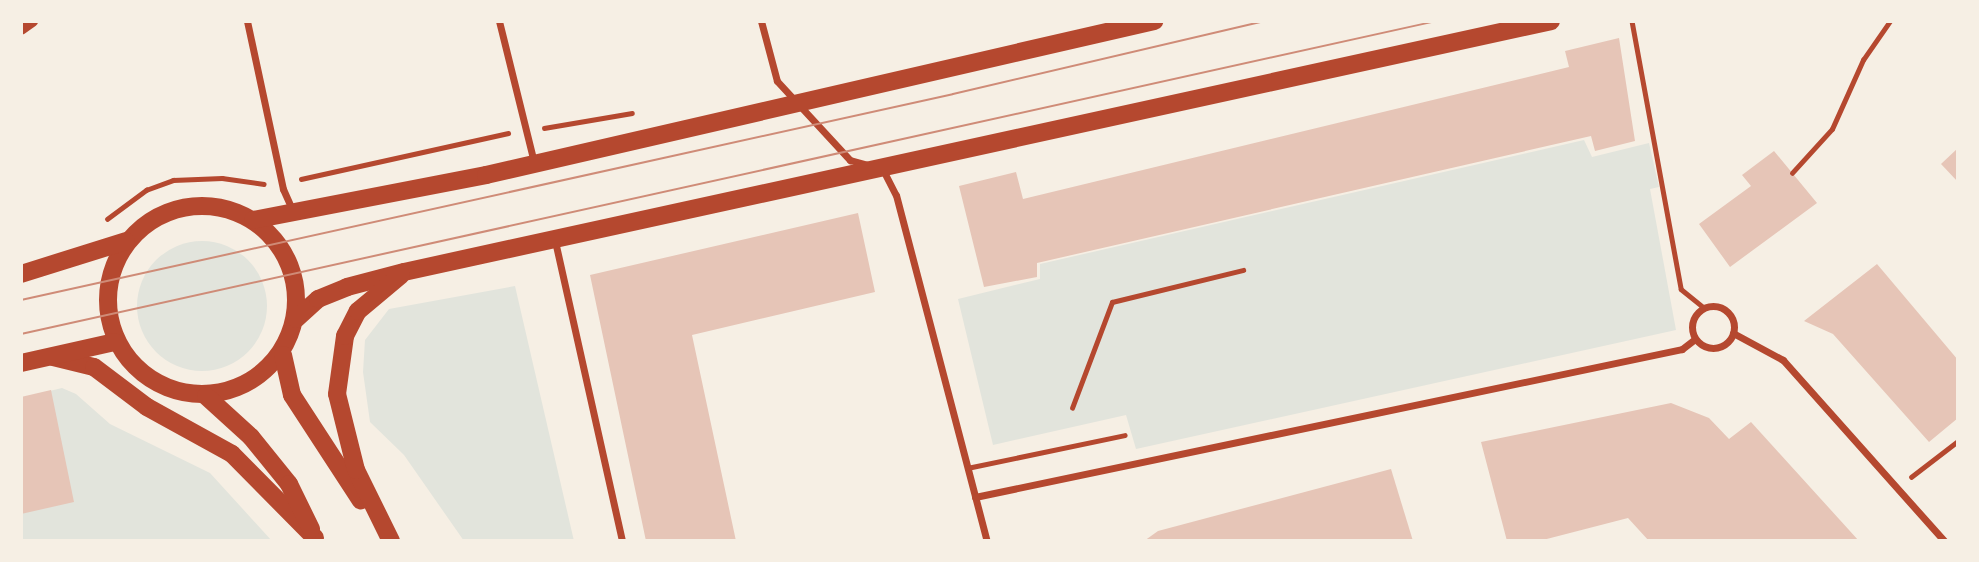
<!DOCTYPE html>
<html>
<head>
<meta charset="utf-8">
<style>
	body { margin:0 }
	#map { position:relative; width:1979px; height:562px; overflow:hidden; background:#f6efe4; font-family:Mulish,sans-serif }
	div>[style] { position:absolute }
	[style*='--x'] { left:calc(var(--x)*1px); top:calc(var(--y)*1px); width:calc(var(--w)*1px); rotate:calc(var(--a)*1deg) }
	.green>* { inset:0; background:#e2e4dc }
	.round { border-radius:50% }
	.building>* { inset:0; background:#e6c5b7 }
	.path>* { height:4.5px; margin:-2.25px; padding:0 2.25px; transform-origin:2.25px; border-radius:2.25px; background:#b5482f }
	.service>* { height:5px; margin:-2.5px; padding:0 2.5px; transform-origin:2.5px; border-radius:2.5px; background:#b5482f }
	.minor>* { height:7px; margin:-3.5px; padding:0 3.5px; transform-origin:3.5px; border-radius:3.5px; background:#b5482f }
	.minor>.ring { margin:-3.5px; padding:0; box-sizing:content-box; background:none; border:7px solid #b5482f; border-radius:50% }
	.tertiary>* { height:12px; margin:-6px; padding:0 6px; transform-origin:6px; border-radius:6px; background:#b5482f }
	.primary>* { height:18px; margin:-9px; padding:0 9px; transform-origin:9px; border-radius:9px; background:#b5482f }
	.primary>.ring { margin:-9px; padding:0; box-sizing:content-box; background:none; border:18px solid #b5482f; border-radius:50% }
	.tram>* { height:2px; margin:-1px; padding:0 1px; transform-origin:1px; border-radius:1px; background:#cf8b77 }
	span { translate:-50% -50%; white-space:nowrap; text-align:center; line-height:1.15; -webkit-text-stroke:6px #f6efe4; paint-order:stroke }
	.frame { position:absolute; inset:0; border:23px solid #f6efe4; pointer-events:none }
</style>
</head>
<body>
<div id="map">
	<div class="green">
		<div style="clip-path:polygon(1584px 140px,1592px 157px,1649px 143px,1659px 187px,1650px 189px,1676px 330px,1136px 449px,1126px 415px,993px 445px,958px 299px,1040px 279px,1040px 264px)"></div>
		<div class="round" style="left:137px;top:241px;width:130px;height:130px"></div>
		<div style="clip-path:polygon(515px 286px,574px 541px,464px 541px,404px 455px,370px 422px,363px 372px,365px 340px,389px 309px)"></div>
		<div style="clip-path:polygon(62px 388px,76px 394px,110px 424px,210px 473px,272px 541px,21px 541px,21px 398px)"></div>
	</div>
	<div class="building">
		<div style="clip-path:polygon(1619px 38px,1635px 141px,1595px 151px,1591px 136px,1037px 263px,1037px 277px,984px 287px,959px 186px,1016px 172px,1023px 199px,1569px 67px,1565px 51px)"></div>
		<div style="clip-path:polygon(1958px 148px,1958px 182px,1941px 164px)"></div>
		<div style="clip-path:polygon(1774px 151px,1817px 203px,1730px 267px,1699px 224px,1751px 186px,1742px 175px)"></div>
		<div style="clip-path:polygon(858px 213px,875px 292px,692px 335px,736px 541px,646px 541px,590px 275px)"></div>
		<div style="clip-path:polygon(1877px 264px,1958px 360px,1958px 418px,1929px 442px,1833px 334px,1804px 321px)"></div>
		<div style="clip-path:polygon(51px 390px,74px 502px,21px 514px,21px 397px)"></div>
		<div style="clip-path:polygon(1671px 403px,1709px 418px,1729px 439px,1751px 422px,1859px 541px,1649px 541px,1628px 518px,1539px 541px,1507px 541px,1481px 442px)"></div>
		<div style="clip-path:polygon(1391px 469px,1413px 541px,1144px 541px,1158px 531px)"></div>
	</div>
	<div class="path">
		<div style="--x:1632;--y:21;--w:272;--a:79.6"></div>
		<div style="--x:1681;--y:289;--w:28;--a:39"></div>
		<div style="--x:544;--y:128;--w:89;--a:-9.7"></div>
		<div style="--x:1792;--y:173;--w:59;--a:-47.7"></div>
		<div style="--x:1832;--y:129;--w:76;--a:-65.8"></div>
		<div style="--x:1863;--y:60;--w:47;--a:-55.3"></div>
		<div style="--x:301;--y:179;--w:212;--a:-12.5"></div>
		<div style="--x:107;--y:219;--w:49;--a:-36.6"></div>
		<div style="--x:146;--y:190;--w:29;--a:-20"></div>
		<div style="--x:173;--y:180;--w:49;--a:-2.3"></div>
		<div style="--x:222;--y:178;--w:42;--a:8.1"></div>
		<div style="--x:1072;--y:408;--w:113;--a:-69.3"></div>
		<div style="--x:1112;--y:302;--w:135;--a:-13.7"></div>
		<div style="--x:1911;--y:477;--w:59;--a:-37.5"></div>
	</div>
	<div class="service">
		<div style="--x:967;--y:468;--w:161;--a:-11.8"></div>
	</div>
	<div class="minor">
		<div style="--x:247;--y:21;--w:172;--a:77.9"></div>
		<div style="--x:283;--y:189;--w:24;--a:66"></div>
		<div style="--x:499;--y:21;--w:145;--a:76.1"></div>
		<div style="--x:761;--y:21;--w:62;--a:75.1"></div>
		<div style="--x:777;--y:81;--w:108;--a:47.3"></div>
		<div style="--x:850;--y:160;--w:19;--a:16"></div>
		<div style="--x:882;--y:168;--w:30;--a:63"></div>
		<div style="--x:896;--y:195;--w:358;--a:75.3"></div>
		<div style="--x:555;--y:241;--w:307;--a:77.4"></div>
		<div class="ring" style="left:1692px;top:306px;width:35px;height:35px"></div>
		<div style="--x:1733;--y:333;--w:57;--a:28.4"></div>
		<div style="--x:1783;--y:360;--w:242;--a:48.3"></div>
		<div style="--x:975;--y:497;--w:722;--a:-11.82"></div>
		<div style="--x:1682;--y:349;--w:16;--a:-38"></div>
	</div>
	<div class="tertiary">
		<div style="--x:21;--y:29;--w:14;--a:-36"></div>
	</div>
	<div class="primary">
		<div class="ring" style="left:108px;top:206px;width:170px;height:170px"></div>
		<div style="--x:253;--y:220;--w:237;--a:-10.9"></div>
		<div style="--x:486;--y:175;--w:686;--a:-12.98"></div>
		<div style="--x:21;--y:274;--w:110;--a:-17.4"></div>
		<div style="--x:296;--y:319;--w:30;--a:-42"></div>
		<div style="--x:318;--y:299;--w:31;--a:-22"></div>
		<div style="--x:347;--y:287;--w:59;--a:-14.7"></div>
		<div style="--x:404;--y:272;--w:1174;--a:-12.34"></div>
		<div style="--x:283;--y:355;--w:41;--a:77.3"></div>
		<div style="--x:292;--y:395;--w:126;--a:56.9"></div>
		<div style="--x:53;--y:357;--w:42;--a:13.7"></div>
		<div style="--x:94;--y:367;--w:66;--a:37"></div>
		<div style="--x:147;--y:407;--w:97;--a:28.9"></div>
		<div style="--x:232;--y:454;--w:118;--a:45.3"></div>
		<div style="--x:21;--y:363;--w:96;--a:-12.6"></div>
		<div style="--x:206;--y:396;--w:61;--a:42.3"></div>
		<div style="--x:251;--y:437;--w:60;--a:51"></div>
		<div style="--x:289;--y:484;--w:50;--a:63.9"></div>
		<div style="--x:391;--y:541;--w:79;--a:-116.2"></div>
		<div style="--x:356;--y:470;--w:78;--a:-104"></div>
		<div style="--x:337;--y:394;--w:59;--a:-82.1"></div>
		<div style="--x:345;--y:336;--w:28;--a:-63"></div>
		<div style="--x:358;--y:311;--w:56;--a:-39.9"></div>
	</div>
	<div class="tram">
		<div style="--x:21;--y:300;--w:954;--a:-12.46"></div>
		<div style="--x:953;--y:94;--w:319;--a:-13.2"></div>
		<div style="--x:21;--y:334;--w:1449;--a:-12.47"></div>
	</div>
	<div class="frame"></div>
</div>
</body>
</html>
